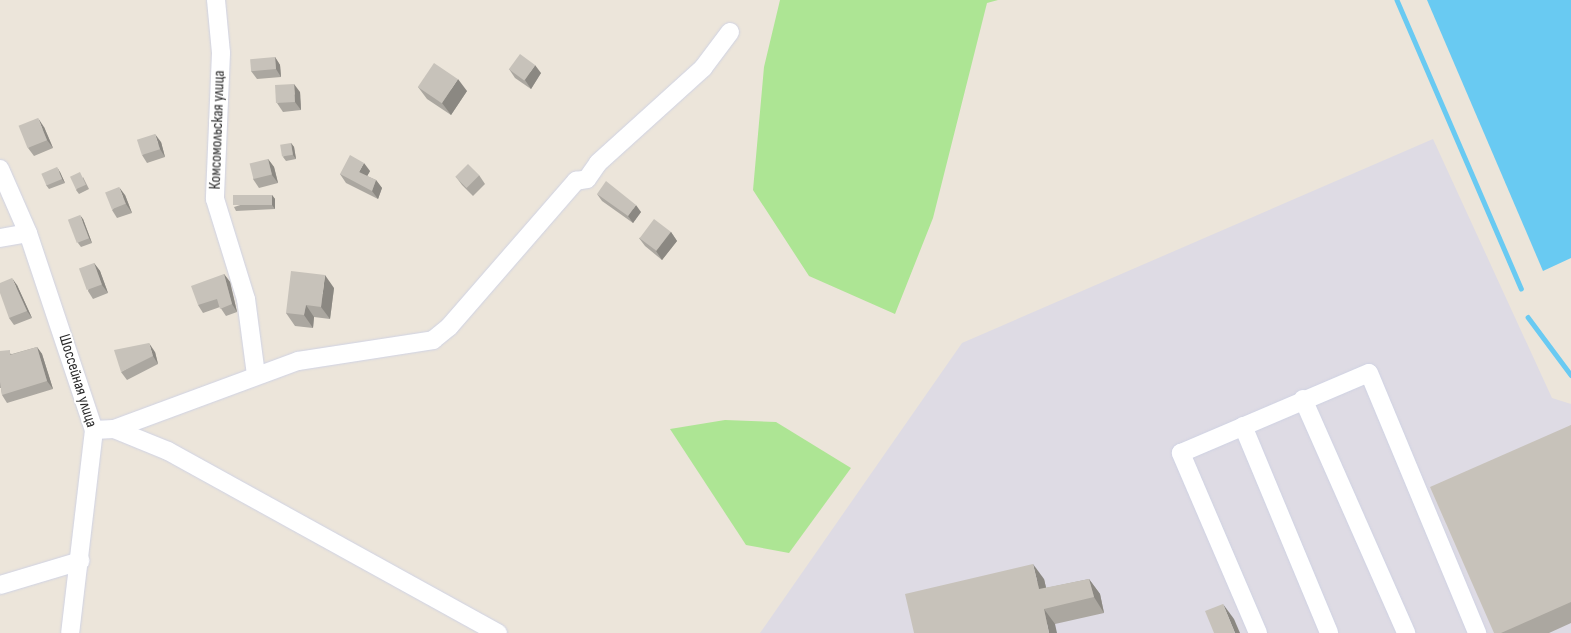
<!DOCTYPE html>
<html>
<head>
<meta charset="utf-8">
<style>
	body { margin:0 }
	#map { position:relative; width:1571px; height:633px; overflow:hidden; background:#ece5da; font-family:"Sofia Sans Condensed",sans-serif }
	div>[style] { position:absolute }
	[style*='--x'] { left:calc(var(--x)*1px); top:calc(var(--y)*1px); width:calc(var(--w)*1px); rotate:calc(var(--a)*1deg) }
	.industrial>* { inset:0; background:#dedbe4 }
	.green>* { inset:0; background:#ade594 }
	.water>* { inset:0; background:#69caf2 }
	.stream>* { height:4.5px; margin:-2.25px; padding:0 2.25px; transform-origin:2.25px; border-radius:2.25px; background:#69caf2 }
	.roads { filter:drop-shadow(0 0 1px #cfd2e3) drop-shadow(0 0 1px #cfd2e3) }
	.minor>* { height:18px; margin:-9px; padding:0 9px; transform-origin:9px; border-radius:9px; background:#fff }
	.wall>* { inset:0; background:#aba7a0 }
	.shaded-wall>* { inset:0; background:#8b8882 }
	.building>* { inset:0; background:#c7c2ba; transform-origin:0 0 }
	span { translate:-50% -50%; white-space:nowrap; text-align:center; line-height:1.15; -webkit-text-stroke:4px #fff; paint-order:stroke }
	.street-label { font-size:16px; color:#292929 }
</style>
</head>
<body>
<div id="map">
	<div class="industrial">
		<div style="clip-path:polygon(1433px 139px,1552px 398px,1571px 404px,1571px 633px,760px 633px,962px 343px)"></div>
	</div>
	<div class="green">
		<div style="clip-path:polygon(780px 0,998px 0,987px 3px,933px 218px,895px 314px,809px 276px,753px 190px,764px 67px)"></div>
		<div style="clip-path:polygon(725px 420px,776px 422px,851px 468px,789px 553px,746px 545px,670px 429px)"></div>
	</div>
	<div class="water">
		<div style="clip-path:polygon(1427px 0,1571px 0,1571px 258px,1543px 271px)"></div>
	</div>
	<div class="stream">
		<div style="--x:1397;--y:0;--w:314;--a:66.7"></div>
		<div style="--x:1528;--y:317;--w:72;--a:53.4"></div>
	</div>
	<div class="roads">
		<div class="minor">
			<div style="--x:216;--y:0;--w:53;--a:84.6"></div>
			<div style="--x:221;--y:53;--w:146;--a:92.4"></div>
			<div style="--x:215;--y:199;--w:105;--a:72.8"></div>
			<div style="--x:246;--y:299;--w:77;--a:82.5"></div>
			<div style="--x:0;--y:169;--w:70;--a:66.4"></div>
			<div style="--x:28;--y:233;--w:208;--a:71.5"></div>
			<div style="--x:94;--y:430;--w:204;--a:96.7"></div>
			<div style="--x:0;--y:238;--w:28;--a:-10"></div>
			<div style="--x:1303;--y:399;--w:256;--a:66.2"></div>
			<div style="--x:1243;--y:426;--w:224;--a:67.4"></div>
			<div style="--x:114;--y:429;--w:58;--a:22.2"></div>
			<div style="--x:168;--y:451;--w:377;--a:28.9"></div>
			<div style="--x:94;--y:430;--w:20;--a:-3"></div>
			<div style="--x:114;--y:429;--w:196;--a:-20.3"></div>
			<div style="--x:298;--y:361;--w:137;--a:-8.8"></div>
			<div style="--x:433;--y:340;--w:21;--a:-39"></div>
			<div style="--x:449;--y:327;--w:194;--a:-49"></div>
			<div style="--x:576;--y:181;--w:11;--a:-10"></div>
			<div style="--x:587;--y:179;--w:19;--a:-55"></div>
			<div style="--x:598;--y:163;--w:142;--a:-42.1"></div>
			<div style="--x:703;--y:68;--w:45;--a:-53.1"></div>
			<div style="--x:0;--y:585;--w:84;--a:-16.7"></div>
			<div style="--x:1258;--y:633;--w:196;--a:-113.2"></div>
			<div style="--x:1181;--y:453;--w:204;--a:-23.1"></div>
			<div style="--x:1369;--y:373;--w:282;--a:67.4"></div>
		</div>
	</div>
	<div class="wall">
		<div style="clip-path:polygon(275px 57px,280px 65px,281px 77px,257px 79px,251px 71px)"></div>
		<div style="clip-path:polygon(509px 69px,541px 73px,531px 89px,515px 78px)"></div>
		<div style="clip-path:polygon(418px 87px,467px 91px,451px 115px,427px 99px)"></div>
		<div style="clip-path:polygon(300px 92px,301px 110px,283px 112px,277px 103px)"></div>
		<div style="clip-path:polygon(44px 127px,53px 148px,34px 156px,28px 148px)"></div>
		<div style="clip-path:polygon(161px 142px,165px 157px,147px 163px,142px 155px)"></div>
		<div style="clip-path:polygon(291px 143px,294px 147px,296px 159px,286px 161px,283px 157px)"></div>
		<div style="clip-path:polygon(268px 159px,274px 167px,278px 183px,259px 188px,253px 179px)"></div>
		<div style="clip-path:polygon(370px 171px,367px 176px,376px 180px,382px 188px,378px 199px,346px 183px,340px 174px)"></div>
		<div style="clip-path:polygon(60px 172px,65px 183px,49px 189px,46px 185px)"></div>
		<div style="clip-path:polygon(479px 175px,485px 184px,473px 196px,462px 185px,456px 177px)"></div>
		<div style="clip-path:polygon(83px 177px,89px 189px,79px 194px,76px 190px)"></div>
		<div style="clip-path:polygon(597px 194px,641px 212px,633px 223px,602px 201px)"></div>
		<div style="clip-path:polygon(125px 195px,132px 213px,117px 218px,112px 210px)"></div>
		<div style="clip-path:polygon(272px 195px,275px 199px,275px 209px,236px 211px,234px 207px)"></div>
		<div style="clip-path:polygon(83px 219px,92px 243px,81px 247px,78px 243px)"></div>
		<div style="clip-path:polygon(671px 232px,677px 241px,662px 260px,645px 246px,639px 238px)"></div>
		<div style="clip-path:polygon(94px 263px,100px 271px,108px 293px,93px 299px,88px 291px)"></div>
		<div style="clip-path:polygon(224px 274px,230px 282px,237px 312px,226px 316px,220px 307px,203px 313px,198px 305px)"></div>
		<div style="clip-path:polygon(17px 285px,32px 318px,14px 325px,9px 318px)"></div>
		<div style="clip-path:polygon(334px 288px,330px 319px,314px 317px,313px 328px,295px 326px,286px 313px)"></div>
		<div style="clip-path:polygon(37px 347px,42px 354px,53px 389px,7px 403px,2px 395px,1px 388px,0 388px,0 351px,12px 354px)"></div>
		<div style="clip-path:polygon(155px 352px,158px 364px,127px 380px,121px 372px)"></div>
		<div style="clip-path:polygon(1571px 425px,1571px 623px,1549px 633px,1494px 633px)"></div>
		<div style="clip-path:polygon(1044px 579px,1046px 588px,1089px 579px,1100px 594px,1104px 613px,1055px 624px,914px 633px)"></div>
	</div>
	<div class="shaded-wall">
		<div style="clip-path:polygon(275px 57px,280px 65px,281px 77px,276px 69px)"></div>
		<div style="clip-path:polygon(535px 65px,541px 73px,531px 89px,525px 80px)"></div>
		<div style="clip-path:polygon(458px 79px,467px 91px,451px 115px,442px 103px)"></div>
		<div style="clip-path:polygon(294px 84px,300px 92px,301px 110px,295px 102px)"></div>
		<div style="clip-path:polygon(38px 118px,44px 127px,53px 148px,47px 140px)"></div>
		<div style="clip-path:polygon(155px 134px,161px 142px,165px 157px,160px 149px)"></div>
		<div style="clip-path:polygon(291px 143px,294px 147px,296px 159px,293px 155px)"></div>
		<div style="clip-path:polygon(268px 159px,274px 167px,278px 183px,272px 175px)"></div>
		<div style="clip-path:polygon(364px 163px,370px 171px,365px 180px,359px 172px)"></div>
		<div style="clip-path:polygon(57px 167px,60px 172px,65px 183px,62px 179px)"></div>
		<div style="clip-path:polygon(376px 180px,382px 188px,378px 199px,372px 191px)"></div>
		<div style="clip-path:polygon(119px 187px,125px 195px,132px 213px,126px 204px)"></div>
		<div style="clip-path:polygon(272px 195px,275px 199px,275px 209px,272px 205px)"></div>
		<div style="clip-path:polygon(636px 205px,641px 212px,633px 223px,628px 216px)"></div>
		<div style="clip-path:polygon(80px 215px,83px 219px,92px 243px,89px 238px)"></div>
		<div style="clip-path:polygon(671px 232px,677px 241px,662px 260px,656px 251px)"></div>
		<div style="clip-path:polygon(94px 263px,100px 271px,108px 293px,102px 285px)"></div>
		<div style="clip-path:polygon(224px 274px,230px 282px,237px 312px,232px 304px)"></div>
		<div style="clip-path:polygon(325px 275px,334px 288px,330px 319px,321px 307px)"></div>
		<div style="clip-path:polygon(12px 278px,17px 285px,32px 318px,27px 311px)"></div>
		<div style="clip-path:polygon(306px 305px,314px 317px,313px 328px,304px 315px)"></div>
		<div style="clip-path:polygon(149px 343px,155px 352px,158px 364px,153px 356px)"></div>
		<div style="clip-path:polygon(37px 347px,42px 354px,53px 389px,47px 381px)"></div>
		<div style="clip-path:polygon(1033px 564px,1044px 579px,1050px 604px,1039px 589px)"></div>
		<div style="clip-path:polygon(1089px 579px,1100px 594px,1104px 613px,1094px 597px)"></div>
		<div style="clip-path:polygon(1223px 604px,1234px 619px,1240px 633px,1235px 633px)"></div>
		<div style="clip-path:polygon(1044px 609px,1055px 624px,1057px 633px,1049px 633px)"></div>
	</div>
	<div class="building">
		<div style="left:520px;top:54px;width:19px;height:19px;rotate:36deg"></div>
		<div style="left:275px;top:57px;width:12px;height:25px;rotate:85deg"></div>
		<div style="left:434px;top:63px;width:29px;height:29px;rotate:34deg"></div>
		<div style="left:294px;top:84px;width:18px;height:19px;rotate:87deg"></div>
		<div style="left:38px;top:118px;width:24px;height:21px;rotate:68deg"></div>
		<div style="left:155px;top:134px;width:16px;height:19px;rotate:72deg"></div>
		<div style="left:291px;top:143px;width:12px;height:11px;rotate:81deg"></div>
		<div style="clip-path:polygon(350px 155px,364px 163px,359px 172px,376px 180px,372px 191px,340px 174px)"></div>
		<div style="left:268px;top:159px;width:16px;height:19px;rotate:76deg"></div>
		<div style="left:468px;top:164px;width:16px;height:18px;rotate:45deg"></div>
		<div style="left:57px;top:167px;width:13px;height:17px;rotate:67deg"></div>
		<div style="left:80px;top:172px;width:14px;height:11px;rotate:65deg"></div>
		<div style="clip-path:polygon(606px 181px,636px 205px,628px 216px,597px 194px)"></div>
		<div style="left:119px;top:187px;width:18px;height:15px;rotate:68deg"></div>
		<div style="left:272px;top:195px;width:10px;height:39px;rotate:90deg"></div>
		<div style="left:80px;top:215px;width:25px;height:13px;rotate:69deg"></div>
		<div style="left:654px;top:219px;width:21px;height:24px;rotate:37deg"></div>
		<div style="left:94px;top:263px;width:23px;height:16px;rotate:70deg"></div>
		<div style="clip-path:polygon(291px 271px,325px 275px,321px 307px,306px 305px,304px 315px,286px 313px)"></div>
		<div style="clip-path:polygon(224px 274px,232px 304px,220px 309px,217px 299px,198px 305px,191px 286px)"></div>
		<div style="clip-path:polygon(12px 278px,27px 311px,9px 318px,0 293px,0 283px)"></div>
		<div style="clip-path:polygon(149px 343px,153px 356px,121px 372px,114px 350px)"></div>
		<div style="clip-path:polygon(37px 347px,47px 381px,2px 395px,0 382px,0 351px,10px 350px,10px 355px)"></div>
		<div style="clip-path:polygon(1571px 425px,1571px 602px,1501px 633px,1494px 633px,1430px 487px)"></div>
		<div style="clip-path:polygon(1033px 564px,1039px 589px,1089px 579px,1094px 597px,1044px 609px,1049px 633px,914px 633px,905px 594px)"></div>
		<div style="clip-path:polygon(1223px 604px,1235px 633px,1214px 633px,1205px 611px)"></div>
	</div>
	<div class="street-label">
		<span style="left:218px;top:130px;rotate:-88deg">Комсомольская улица</span>
		<span style="left:77px;top:381px;rotate:73deg">Шоссейная улица</span>
	</div>
</div>
</body>
</html>
